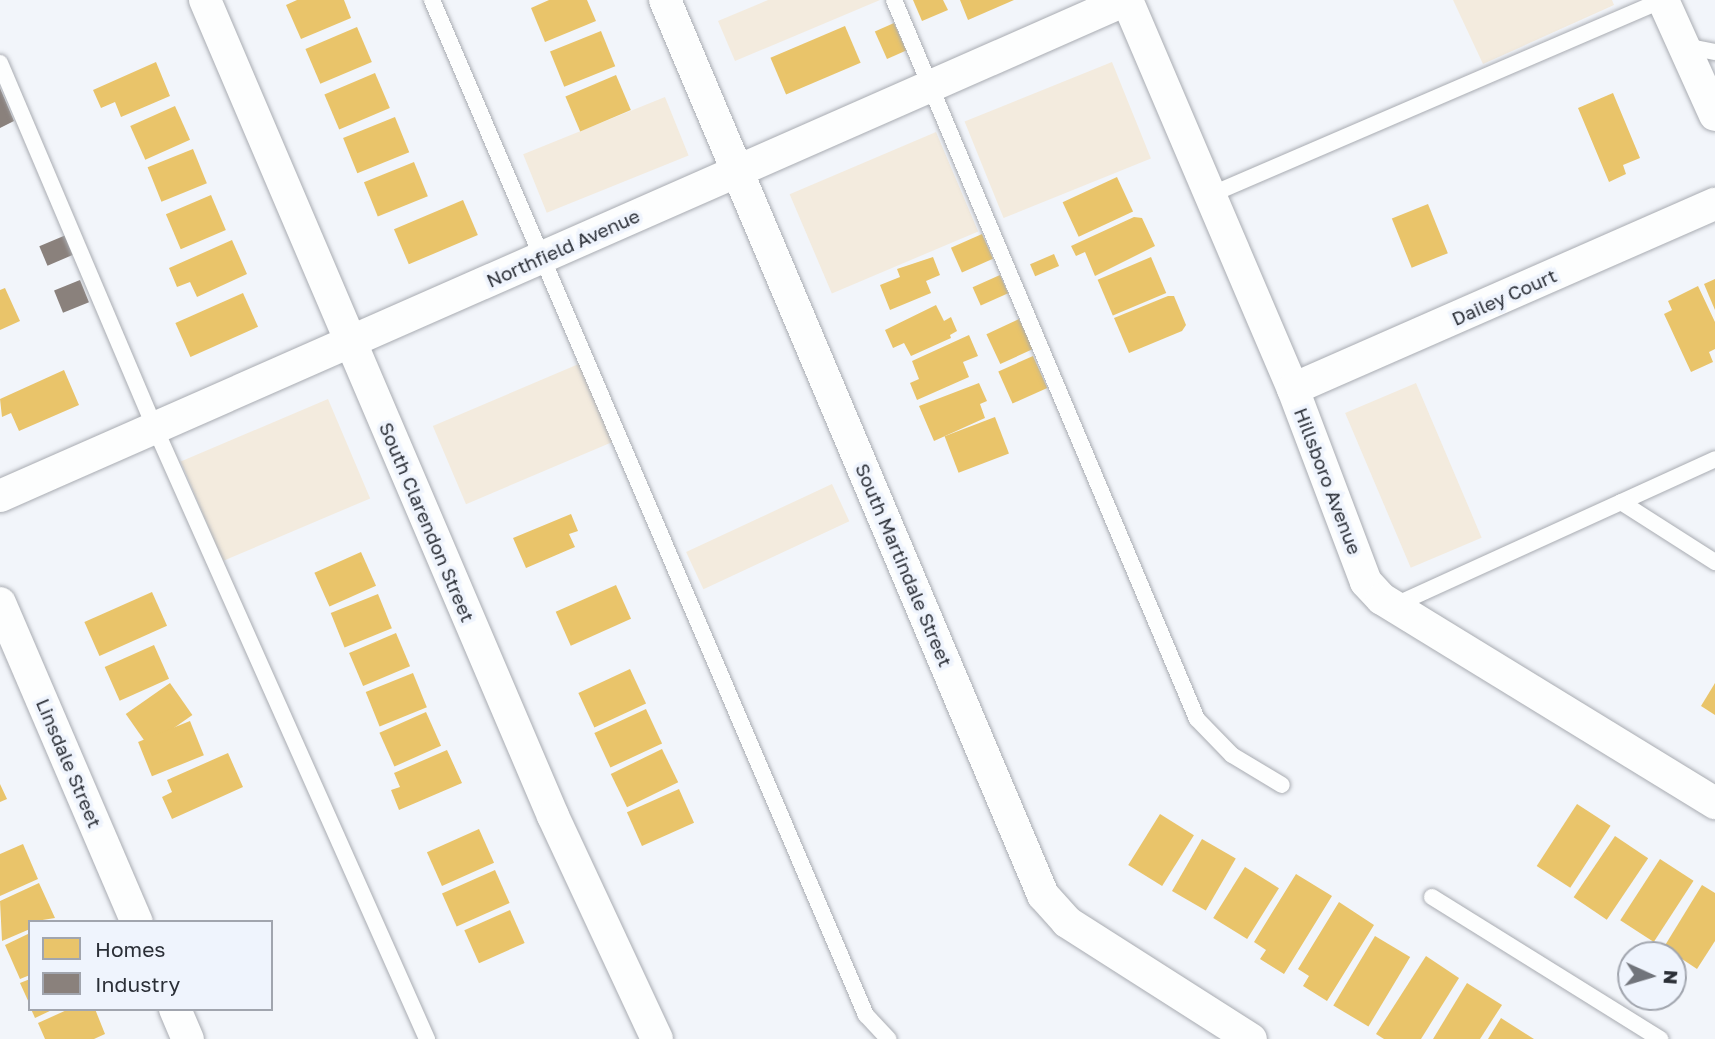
<!DOCTYPE html>
<html>
<head>
<meta charset="utf-8">
<style>
	body { margin:0 }
	#map { position:relative; width:1715px; height:1039px; overflow:hidden; background:#f2f5fa; font-family:"Golos Text",sans-serif }
	div>[style] { position:absolute }
	[style*='--x'] { left:calc(var(--x)*1px); top:calc(var(--y)*1px); width:calc(var(--w)*1px); rotate:calc(var(--a)*1deg) }
	.green>* { inset:0; background:#f3ebde; transform-origin:0 0 }
	.homes>* { inset:0; background:#e9c46a; transform-origin:0 0 }
	.industry>* { inset:0; background:#8a817c; transform-origin:0 0 }
	.roads { filter:drop-shadow(0 0 2px #a9acb2) drop-shadow(0 0 2px #a9acb2) }
	.service>* { height:16px; margin:-8px; padding:0 8px; transform-origin:8px; border-radius:8px; background:#fdfefe }
	.minor>* { height:32px; margin:-16px; padding:0 16px; transform-origin:16px; border-radius:16px; background:#fdfefe }
	span { translate:-50% -50%; white-space:nowrap; text-align:center; line-height:1.15; -webkit-text-stroke:7px #eff4fd; paint-order:stroke }
	.street-label { font-size:19px; color:#2b2f37 }
	.legend { position:absolute; left:28px; top:920px; width:245px; height:91px; box-sizing:border-box; background:#eff4fd; border:2px solid #a1a5ae; margin:0; padding:9px 12px; list-style:none; font-size:21px; color:#2b2f37 }
	.legend li { display:flex; align-items:center; gap:14px; height:35px }
	.legend b { width:35px; border:2px solid #a1a5ae }
	.north { position:absolute; left:1617px; top:941px; width:70px; height:70px; box-sizing:border-box; background:#eff4fd; border:2px solid #a1a5ae; border-radius:50%; rotate:94deg; font-size:19px; font-weight:700; line-height:28px; text-align:center; color:#2b2f37 }
	.north::after { content:''; display:block; margin:auto; width:24px; height:32px; background:#71747b; clip-path:polygon(50% 0,100% 100%,50% 72%,0 100%) }
</style>
</head>
<body>
<div id="map">
	<div class="green">
		<div style="clip-path:polygon(768px 0,880px 0,735px 61px,718px 21px)"></div>
		<div style="clip-path:polygon(1453px 0,1612px 0,1614px 5px,1483px 64px)"></div>
		<div style="left:1112px;top:62px;width:104px;height:159px;rotate:68deg"></div>
		<div style="left:665px;top:97px;width:63px;height:153px;rotate:68deg"></div>
		<div style="left:936px;top:132px;width:108px;height:159px;rotate:67deg"></div>
		<div style="left:581px;top:363px;width:85px;height:161px;rotate:67deg"></div>
		<div style="left:1416px;top:383px;width:168px;height:77px;rotate:67deg"></div>
		<div style="left:328px;top:399px;width:108px;height:160px;rotate:67deg"></div>
		<div style="left:832px;top:484px;width:41px;height:161px;rotate:65deg"></div>
	</div>
	<div class="homes">
		<div style="clip-path:polygon(297px 0,344px 0,351px 18px,301px 39px,286px 5px)"></div>
		<div style="clip-path:polygon(549px 0,587px 0,596px 21px,545px 42px,531px 8px)"></div>
		<div style="clip-path:polygon(913px 0,943px 0,948px 10px,922px 21px)"></div>
		<div style="clip-path:polygon(960px 0,1014px 0,968px 20px)"></div>
		<div style="left:894px;top:23px;width:30px;height:21px;rotate:66deg"></div>
		<div style="left:845px;top:26px;width:40px;height:81px;rotate:67deg"></div>
		<div style="left:357px;top:27px;width:38px;height:56px;rotate:67deg"></div>
		<div style="left:601px;top:31px;width:38px;height:55px;rotate:68deg"></div>
		<div style="clip-path:polygon(156px 62px,170px 96px,121px 117px,115px 102px,101px 108px,93px 90px)"></div>
		<div style="left:375px;top:73px;width:38px;height:55px;rotate:67deg"></div>
		<div style="left:616px;top:75px;width:38px;height:55px;rotate:67deg"></div>
		<div style="clip-path:polygon(1613px 93px,1640px 158px,1623px 165px,1626px 174px,1609px 182px,1578px 108px)"></div>
		<div style="left:175px;top:106px;width:37px;height:49px;rotate:66deg"></div>
		<div style="left:395px;top:117px;width:38px;height:56px;rotate:68deg"></div>
		<div style="left:193px;top:149px;width:37px;height:49px;rotate:68deg"></div>
		<div style="left:414px;top:162px;width:37px;height:54px;rotate:68deg"></div>
		<div style="left:1117px;top:177px;width:38px;height:60px;rotate:65deg"></div>
		<div style="left:211px;top:195px;width:38px;height:49px;rotate:67deg"></div>
		<div style="left:463px;top:200px;width:38px;height:75px;rotate:67deg"></div>
		<div style="left:1428px;top:204px;width:53px;height:39px;rotate:68deg"></div>
		<div style="clip-path:polygon(1134px 217px,1142px 218px,1155px 246px,1095px 276px,1085px 252px,1076px 256px,1071px 246px)"></div>
		<div style="left:982px;top:234px;width:27px;height:34px;rotate:66deg"></div>
		<div style="clip-path:polygon(232px 240px,247px 274px,197px 297px,190px 282px,177px 287px,169px 268px)"></div>
		<div style="left:1054px;top:254px;width:13px;height:26px;rotate:67deg"></div>
		<div style="clip-path:polygon(933px 257px,940px 275px,926px 281px,931px 293px,890px 310px,880px 285px,900px 277px,897px 269px)"></div>
		<div style="left:1151px;top:257px;width:39px;height:58px;rotate:67deg"></div>
		<div style="left:1000px;top:275px;width:20px;height:30px;rotate:66deg"></div>
		<div style="clip-path:polygon(1715px 279px,1715px 310px,1704px 284px)"></div>
		<div style="clip-path:polygon(1698px 286px,1715px 322px,1715px 349px,1709px 352px,1713px 362px,1691px 372px,1664px 314px,1672px 310px,1668px 301px)"></div>
		<div style="clip-path:polygon(5px 288px,20px 321px,0 330px,0 290px)"></div>
		<div style="left:243px;top:293px;width:37px;height:74px;rotate:66deg"></div>
		<div style="clip-path:polygon(1168px 296px,1174px 296px,1186px 325px,1182px 331px,1129px 353px,1114px 318px)"></div>
		<div style="clip-path:polygon(936px 305px,944px 321px,951px 317px,957px 331px,950px 335px,951px 338px,911px 356px,904px 343px,893px 348px,885px 330px)"></div>
		<div style="left:1019px;top:319px;width:33px;height:36px;rotate:65deg"></div>
		<div style="clip-path:polygon(969px 335px,978px 356px,963px 362px,969px 377px,917px 400px,910px 383px,919px 379px,912px 361px)"></div>
		<div style="left:1033px;top:356px;width:35px;height:38px;rotate:66deg"></div>
		<div style="clip-path:polygon(64px 370px,79px 405px,19px 431px,11px 413px,2px 417px,0 399px)"></div>
		<div style="clip-path:polygon(979px 383px,987px 401px,980px 404px,985px 418px,934px 441px,919px 406px)"></div>
		<div style="left:995px;top:417px;width:39px;height:54px;rotate:69deg"></div>
		<div style="clip-path:polygon(571px 514px,578px 531px,569px 534px,575px 547px,526px 568px,513px 538px)"></div>
		<div style="left:361px;top:552px;width:37px;height:51px;rotate:66deg"></div>
		<div style="left:616px;top:585px;width:37px;height:66px;rotate:66deg"></div>
		<div style="left:152px;top:592px;width:37px;height:74px;rotate:66deg"></div>
		<div style="left:378px;top:594px;width:37px;height:51px;rotate:68deg"></div>
		<div style="left:396px;top:633px;width:36px;height:51px;rotate:67deg"></div>
		<div style="left:154px;top:645px;width:37px;height:54px;rotate:66deg"></div>
		<div style="left:630px;top:669px;width:38px;height:57px;rotate:65deg"></div>
		<div style="left:413px;top:673px;width:37px;height:51px;rotate:68deg"></div>
		<div style="left:170px;top:683px;width:39px;height:54px;rotate:55deg"></div>
		<div style="clip-path:polygon(1715px 683px,1715px 715px,1701px 706px)"></div>
		<div style="left:646px;top:709px;width:38px;height:57px;rotate:65deg"></div>
		<div style="left:426px;top:712px;width:37px;height:51px;rotate:66deg"></div>
		<div style="left:190px;top:721px;width:37px;height:56px;rotate:68deg"></div>
		<div style="left:662px;top:749px;width:37px;height:57px;rotate:64deg"></div>
		<div style="clip-path:polygon(447px 750px,462px 783px,399px 810px,391px 790px,400px 787px,394px 773px)"></div>
		<div style="clip-path:polygon(228px 753px,243px 787px,172px 819px,162px 797px,172px 792px,167px 780px)"></div>
		<div style="clip-path:polygon(0 784px,7px 799px,0 802px)"></div>
		<div style="left:679px;top:789px;width:37px;height:57px;rotate:66deg"></div>
		<div style="left:1577px;top:804px;width:40px;height:74px;rotate:33deg"></div>
		<div style="left:1160px;top:814px;width:40px;height:60px;rotate:32deg"></div>
		<div style="left:479px;top:829px;width:37px;height:57px;rotate:66deg"></div>
		<div style="left:1615px;top:836px;width:40px;height:74px;rotate:34deg"></div>
		<div style="left:1202px;top:839px;width:39px;height:60px;rotate:30deg"></div>
		<div style="clip-path:polygon(23px 844px,38px 879px,0 896px,0 854px)"></div>
		<div style="left:1660px;top:859px;width:40px;height:73px;rotate:33deg"></div>
		<div style="left:1245px;top:867px;width:40px;height:60px;rotate:32deg"></div>
		<div style="left:495px;top:870px;width:36px;height:58px;rotate:66deg"></div>
		<div style="clip-path:polygon(1296px 874px,1332px 896px,1284px 974px,1260px 959px,1266px 950px,1254px 942px)"></div>
		<div style="clip-path:polygon(39px 883px,55px 918px,30px 922px,30px 929px,2px 941px,0 901px)"></div>
		<div style="clip-path:polygon(1702px 885px,1715px 893px,1715px 941px,1697px 969px,1664px 947px)"></div>
		<div style="clip-path:polygon(1339px 902px,1374px 925px,1327px 1001px,1303px 986px,1309px 976px,1298px 969px)"></div>
		<div style="left:510px;top:910px;width:36px;height:50px;rotate:66deg"></div>
		<div style="clip-path:polygon(30px 933px,30px 975px,20px 979px,5px 945px)"></div>
		<div style="left:1375px;top:936px;width:41px;height:81px;rotate:31deg"></div>
		<div style="clip-path:polygon(1426px 956px,1459px 978px,1421px 1039px,1384px 1039px,1376px 1034px)"></div>
		<div style="clip-path:polygon(30px 979px,30px 1005px,20px 983px)"></div>
		<div style="clip-path:polygon(1467px 983px,1502px 1005px,1480px 1039px,1433px 1039px)"></div>
		<div style="clip-path:polygon(31px 1009px,54px 1009px,35px 1018px)"></div>
		<div style="clip-path:polygon(69px 1009px,95px 1009px,105px 1034px,94px 1039px,45px 1039px,38px 1023px)"></div>
		<div style="clip-path:polygon(1501px 1018px,1534px 1039px,1488px 1039px)"></div>
	</div>
	<div class="industry">
		<div style="clip-path:polygon(0 88px,14px 121px,0 128px)"></div>
		<div style="left:66px;top:235px;width:21px;height:29px;rotate:67deg"></div>
		<div style="left:80px;top:280px;width:24px;height:28px;rotate:68deg"></div>
	</div>
	<div class="roads">
		<div class="service">
			<div style="--x:432;--y:0;--w:1104;--a:66.85"></div>
			<div style="--x:866;--y:1015;--w:33;--a:47"></div>
			<div style="--x:894;--y:0;--w:780;--a:67.15"></div>
			<div style="--x:1197;--y:719;--w:50;--a:45.8"></div>
			<div style="--x:1232;--y:755;--w:58;--a:31"></div>
			<div style="--x:1684;--y:46;--w:32;--a:11"></div>
			<div style="--x:0;--y:63;--w:397;--a:67"></div>
			<div style="--x:155;--y:428;--w:669;--a:66"></div>
			<div style="--x:1210;--y:195;--w:492;--a:-23.3"></div>
			<div style="--x:1621;--y:502;--w:112;--a:32.6"></div>
			<div style="--x:1393;--y:606;--w:354;--a:-24.5"></div>
			<div style="--x:1432;--y:897;--w:269;--a:31.9"></div>
		</div>
		<div class="minor">
			<div style="--x:205;--y:0;--w:887;--a:66.9"></div>
			<div style="--x:553;--y:816;--w:246;--a:65"></div>
			<div style="--x:665;--y:0;--w:972;--a:67.1"></div>
			<div style="--x:1043;--y:895;--w:36;--a:48"></div>
			<div style="--x:1067;--y:922;--w:218;--a:32.5"></div>
			<div style="--x:1127;--y:0;--w:423;--a:66.9"></div>
			<div style="--x:1293;--y:389;--w:206;--a:69.3"></div>
			<div style="--x:1366;--y:582;--w:23;--a:47"></div>
			<div style="--x:1382;--y:599;--w:391;--a:31.5"></div>
			<div style="--x:1663;--y:0;--w:126;--a:65.7"></div>
			<div style="--x:1293;--y:389;--w:461;--a:-23.7"></div>
			<div style="--x:0;--y:496;--w:1230;--a:-23.77"></div>
			<div style="--x:0;--y:603;--w:347;--a:66.8"></div>
			<div style="--x:175;--y:1009;--w:33;--a:67"></div>
		</div>
	</div>
	<div class="street-label">
		<span style="left:563px;top:248px;rotate:-24deg">Northfield Avenue</span>
		<span style="left:1504px;top:297px;rotate:-24deg">Dailey Court</span>
		<span style="left:1328px;top:481px;rotate:69deg">Hillsboro Avenue</span>
		<span style="left:427px;top:522px;rotate:67deg">South Clarendon Street</span>
		<span style="left:904px;top:565px;rotate:67deg">South Martindale Street</span>
		<span style="left:69px;top:763px;rotate:67deg">Linsdale Street</span>
	</div>
	<ul class="legend">
	<li><b style="height:19px;background:#e9c46a"></b>Homes</li>
	<li><b style="height:19px;background:#8a817c"></b>Industry</li>
	</ul>
	<div class="north">N</div>
</div>
</body>
</html>
